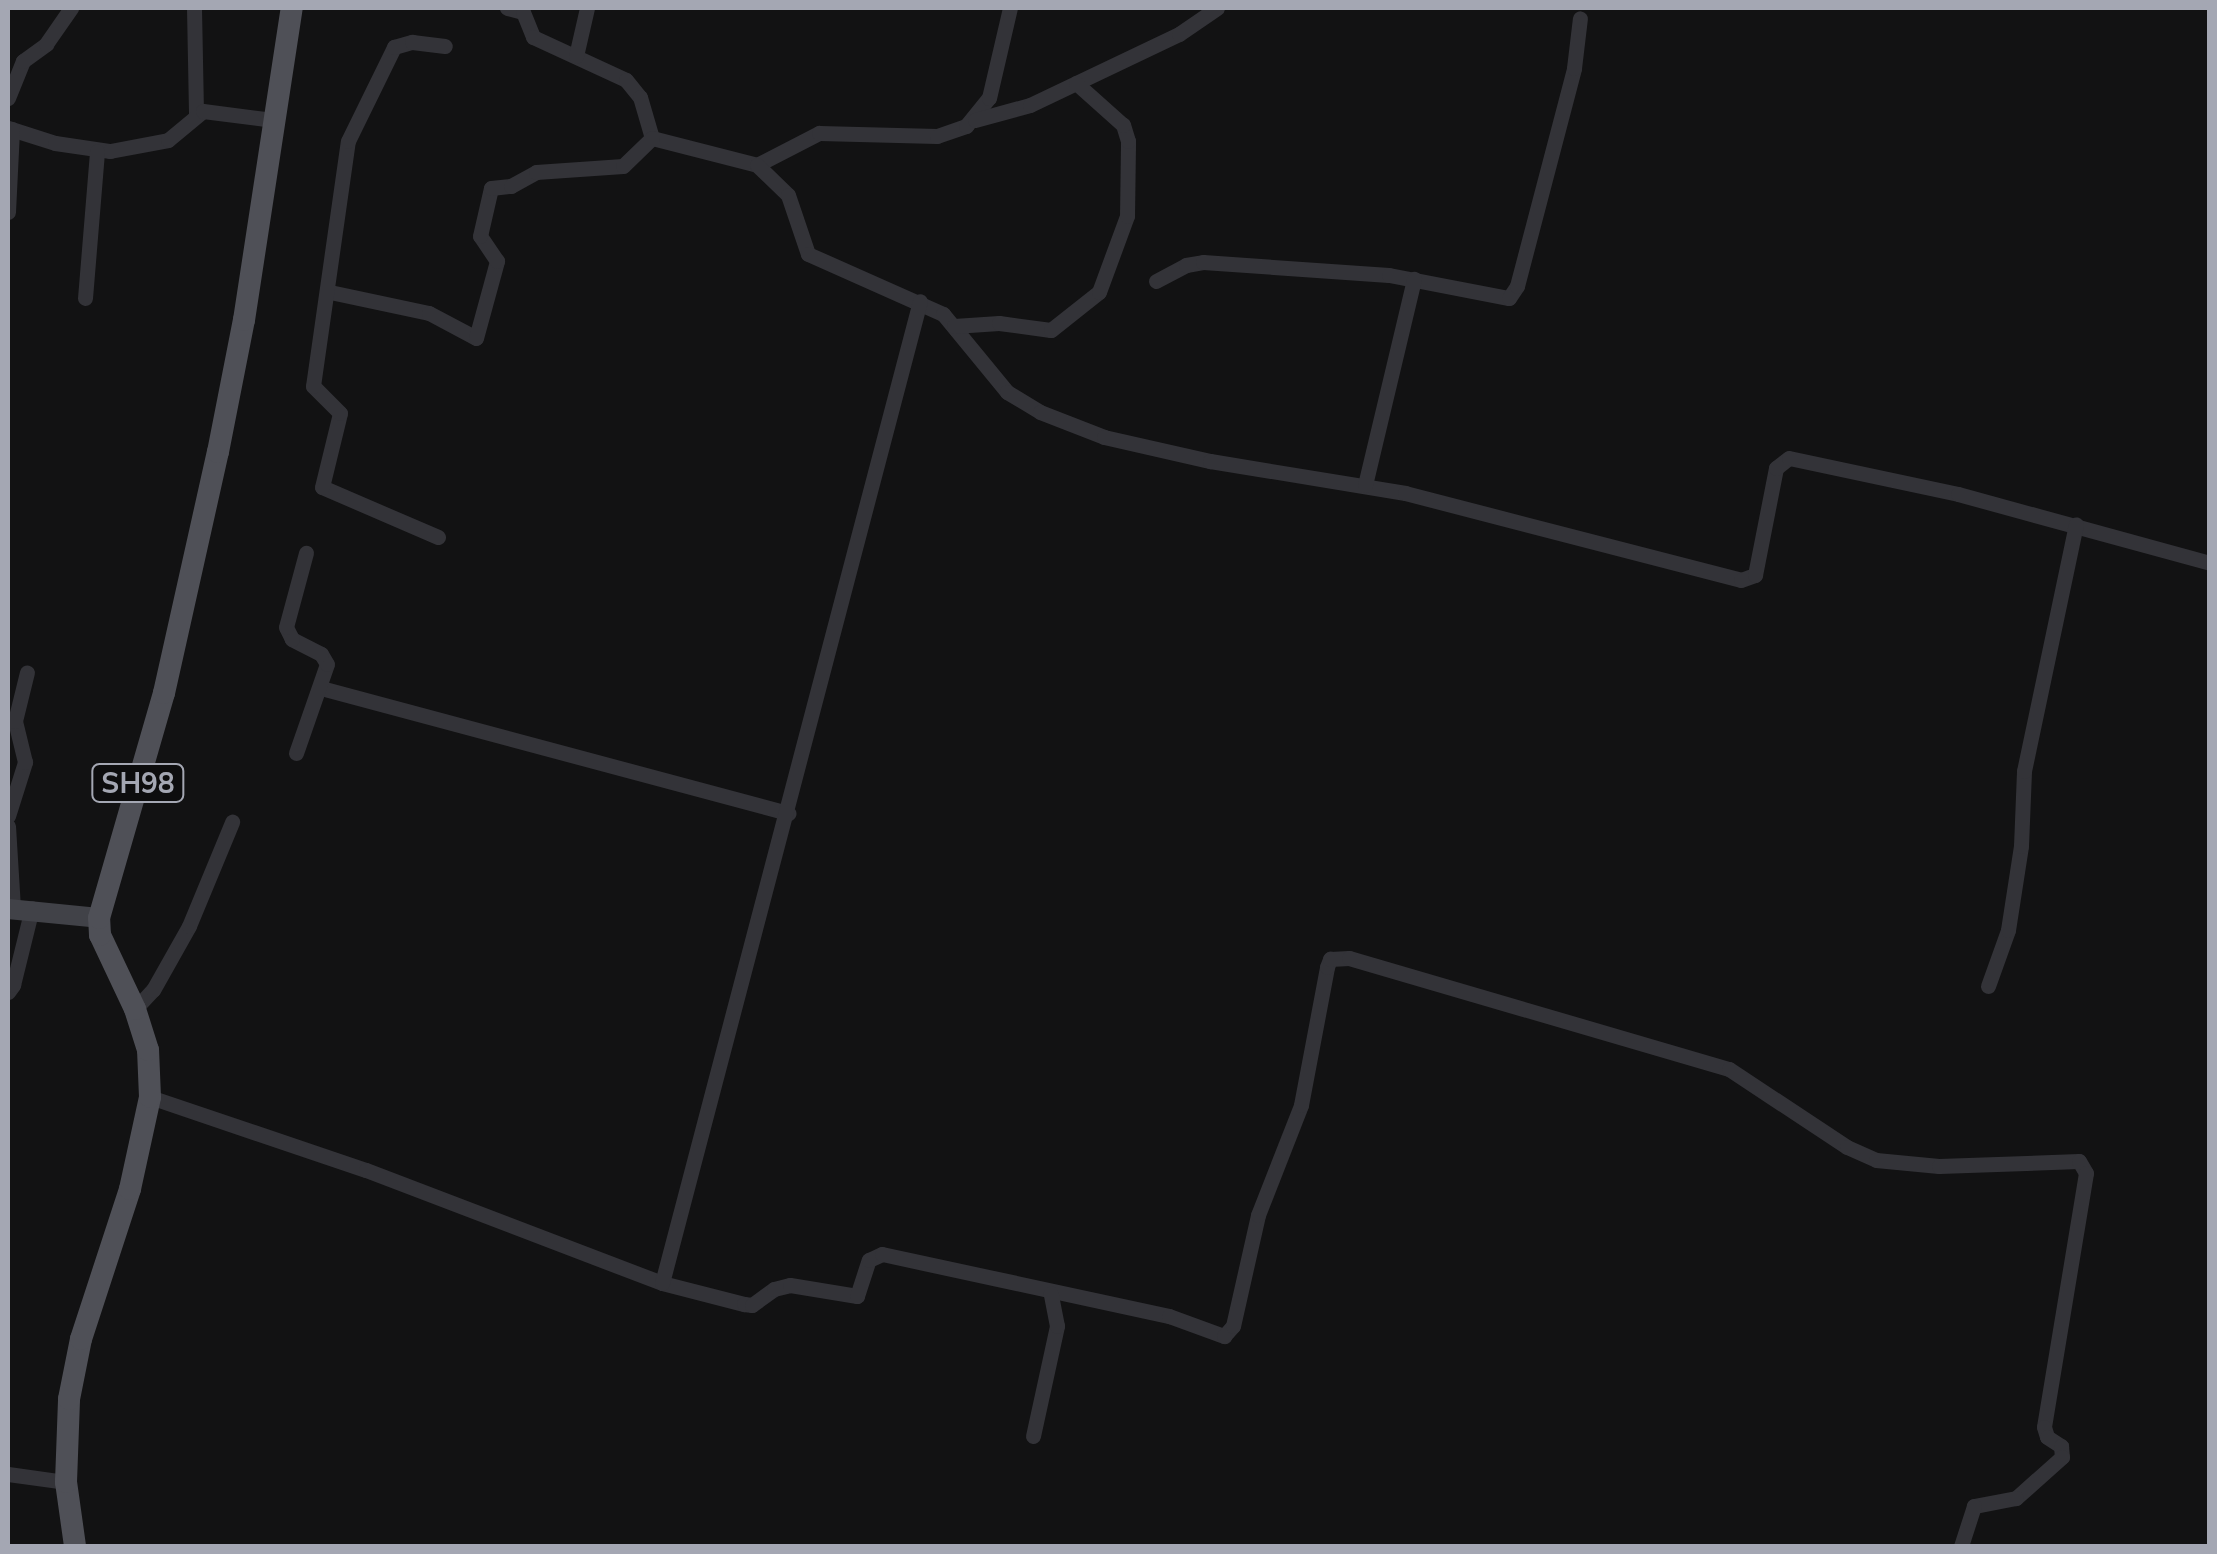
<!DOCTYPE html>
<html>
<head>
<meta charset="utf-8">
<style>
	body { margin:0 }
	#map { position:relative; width:2217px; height:1554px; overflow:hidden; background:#121213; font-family:Mulish,sans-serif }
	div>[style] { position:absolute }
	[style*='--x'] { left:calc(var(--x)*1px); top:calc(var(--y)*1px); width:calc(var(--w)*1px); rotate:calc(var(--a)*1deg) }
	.street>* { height:15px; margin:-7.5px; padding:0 7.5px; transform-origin:7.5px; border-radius:7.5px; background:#333338 }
	.secondary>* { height:20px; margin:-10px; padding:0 10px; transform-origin:10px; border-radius:10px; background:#414248 }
	.primary>* { height:22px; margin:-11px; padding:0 11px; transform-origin:11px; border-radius:11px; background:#4f5057 }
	span { translate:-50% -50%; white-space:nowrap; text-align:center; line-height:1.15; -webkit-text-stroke:10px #0d0d0e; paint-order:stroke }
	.shield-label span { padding:2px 8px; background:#0d0d0e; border:2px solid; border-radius:8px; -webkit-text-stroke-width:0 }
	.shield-label { font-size:28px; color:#a4a7b3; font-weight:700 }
	.frame { position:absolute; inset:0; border:10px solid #a4a7b3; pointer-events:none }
</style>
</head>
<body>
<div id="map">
	<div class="street">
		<div style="--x:194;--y:8;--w:107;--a:88.9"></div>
		<div style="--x:507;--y:8;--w:16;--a:14"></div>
		<div style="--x:523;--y:12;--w:27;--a:68"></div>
		<div style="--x:533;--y:37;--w:102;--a:24.8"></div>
		<div style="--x:626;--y:80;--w:22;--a:51"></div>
		<div style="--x:640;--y:97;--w:43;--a:73.7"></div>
		<div style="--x:652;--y:138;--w:108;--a:14.4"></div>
		<div style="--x:757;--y:165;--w:70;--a:-27.3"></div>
		<div style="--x:819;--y:133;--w:118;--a:1.5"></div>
		<div style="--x:937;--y:136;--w:31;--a:-19"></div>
		<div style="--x:966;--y:126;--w:36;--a:-51"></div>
		<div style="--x:989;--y:98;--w:92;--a:-76.9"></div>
		<div style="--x:576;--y:56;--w:49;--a:-77.1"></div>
		<div style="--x:8;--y:98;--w:40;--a:-68"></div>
		<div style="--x:23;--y:61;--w:29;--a:-36"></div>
		<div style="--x:46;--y:44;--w:44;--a:-55.2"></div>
		<div style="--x:975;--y:120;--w:57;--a:-15.3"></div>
		<div style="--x:1030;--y:105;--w:165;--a:-25.5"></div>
		<div style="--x:1179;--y:34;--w:46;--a:-34.4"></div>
		<div style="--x:8;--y:128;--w:49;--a:17.7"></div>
		<div style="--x:55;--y:143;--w:56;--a:8.3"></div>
		<div style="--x:110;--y:151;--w:59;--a:-10.7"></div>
		<div style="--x:168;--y:140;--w:45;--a:-39.6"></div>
		<div style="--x:203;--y:111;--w:71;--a:7.3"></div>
		<div style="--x:757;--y:165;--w:43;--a:44.1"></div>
		<div style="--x:788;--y:195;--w:62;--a:71.3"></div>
		<div style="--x:808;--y:254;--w:148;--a:24"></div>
		<div style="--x:943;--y:314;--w:101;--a:50.6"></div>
		<div style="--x:1007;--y:392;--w:39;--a:31"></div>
		<div style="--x:1040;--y:412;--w:69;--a:21.3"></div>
		<div style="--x:1104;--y:437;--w:109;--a:12.8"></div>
		<div style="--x:1210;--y:461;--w:198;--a:9.3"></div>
		<div style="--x:1405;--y:493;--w:347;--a:14.5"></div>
		<div style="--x:1741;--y:580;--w:15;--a:-20"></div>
		<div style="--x:1755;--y:575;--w:109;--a:-78.9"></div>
		<div style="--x:1776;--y:468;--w:16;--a:-38"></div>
		<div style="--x:1789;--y:458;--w:173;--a:12"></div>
		<div style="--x:1958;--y:494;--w:261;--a:15.3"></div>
		<div style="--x:8;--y:212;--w:83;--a:-87.2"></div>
		<div style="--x:1156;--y:281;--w:34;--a:-28"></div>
		<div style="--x:1186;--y:265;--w:17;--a:-10"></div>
		<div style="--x:1203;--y:262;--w:186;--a:4"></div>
		<div style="--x:1389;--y:275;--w:122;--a:10.9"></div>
		<div style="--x:1509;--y:298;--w:14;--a:-56"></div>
		<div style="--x:1517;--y:286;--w:225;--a:-75.3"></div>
		<div style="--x:1574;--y:68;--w:50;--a:-83.2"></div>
		<div style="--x:330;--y:292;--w:101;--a:12"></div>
		<div style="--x:429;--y:313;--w:53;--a:28"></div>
		<div style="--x:476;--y:338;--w:80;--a:-74.7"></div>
		<div style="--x:497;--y:261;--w:30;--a:-124"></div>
		<div style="--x:480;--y:236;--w:49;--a:-77.1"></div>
		<div style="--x:491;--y:188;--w:20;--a:-6"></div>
		<div style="--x:511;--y:186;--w:29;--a:-29"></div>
		<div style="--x:536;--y:172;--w:87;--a:-3.9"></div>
		<div style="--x:623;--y:166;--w:40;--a:-44"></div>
		<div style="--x:85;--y:298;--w:147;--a:-85.3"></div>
		<div style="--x:954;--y:326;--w:45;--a:-3.8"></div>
		<div style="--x:999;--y:323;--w:52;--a:7.7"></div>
		<div style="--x:1051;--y:330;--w:61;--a:-38.4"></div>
		<div style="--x:1099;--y:292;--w:81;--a:-69.8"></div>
		<div style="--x:1127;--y:216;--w:75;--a:-89.2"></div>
		<div style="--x:1128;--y:141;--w:17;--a:-107"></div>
		<div style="--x:1123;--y:125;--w:63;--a:-138.2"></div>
		<div style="--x:1365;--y:485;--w:212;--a:-76.6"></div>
		<div style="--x:438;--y:537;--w:126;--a:-156.7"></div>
		<div style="--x:322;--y:487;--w:76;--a:-76.3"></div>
		<div style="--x:340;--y:413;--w:38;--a:-135"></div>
		<div style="--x:313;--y:386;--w:247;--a:-81.9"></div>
		<div style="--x:348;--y:141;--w:105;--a:-63.9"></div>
		<div style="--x:394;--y:47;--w:19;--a:-16"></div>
		<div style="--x:412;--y:42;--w:33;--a:7"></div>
		<div style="--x:321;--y:688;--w:484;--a:15"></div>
		<div style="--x:296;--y:753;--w:94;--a:-70.8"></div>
		<div style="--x:327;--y:664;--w:12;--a:-121"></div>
		<div style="--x:321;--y:654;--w:33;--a:-153"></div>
		<div style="--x:292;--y:639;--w:13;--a:-117"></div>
		<div style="--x:286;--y:627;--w:77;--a:-74.9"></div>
		<div style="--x:8;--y:816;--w:57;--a:-72.5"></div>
		<div style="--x:25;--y:762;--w:42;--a:-103.7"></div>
		<div style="--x:15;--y:721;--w:50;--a:-76.2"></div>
		<div style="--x:8;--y:826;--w:82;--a:86.5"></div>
		<div style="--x:1988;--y:986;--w:59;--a:-70.3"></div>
		<div style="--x:2008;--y:930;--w:85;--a:-81.2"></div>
		<div style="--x:2021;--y:846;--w:75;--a:-87.7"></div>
		<div style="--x:2024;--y:771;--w:252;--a:-78.1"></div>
		<div style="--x:8;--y:992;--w:9;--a:-54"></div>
		<div style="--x:13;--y:985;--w:79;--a:-76.1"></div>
		<div style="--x:135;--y:1009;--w:26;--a:-47"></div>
		<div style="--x:153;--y:990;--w:73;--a:-60.6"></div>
		<div style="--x:189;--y:926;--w:113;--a:-67.5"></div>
		<div style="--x:150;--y:1097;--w:228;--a:18.7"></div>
		<div style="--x:366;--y:1170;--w:317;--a:20.9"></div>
		<div style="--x:662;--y:1283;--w:85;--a:14.4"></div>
		<div style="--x:744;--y:1304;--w:8;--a:7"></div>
		<div style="--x:752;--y:1305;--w:27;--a:-36"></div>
		<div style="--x:774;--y:1289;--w:16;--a:-14"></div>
		<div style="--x:790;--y:1285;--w:68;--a:9.3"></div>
		<div style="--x:857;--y:1296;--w:38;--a:-72"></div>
		<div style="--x:869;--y:1260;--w:14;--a:-25"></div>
		<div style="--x:882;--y:1254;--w:294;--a:12.2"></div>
		<div style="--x:1169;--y:1316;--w:59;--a:20"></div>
		<div style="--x:1224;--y:1336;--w:13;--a:-48"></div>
		<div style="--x:1233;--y:1326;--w:114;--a:-77.3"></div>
		<div style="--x:1258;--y:1215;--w:118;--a:-68.6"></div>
		<div style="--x:1301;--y:1105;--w:140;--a:-79.3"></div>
		<div style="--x:1327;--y:967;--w:9;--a:-69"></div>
		<div style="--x:1330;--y:959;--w:19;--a:-3"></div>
		<div style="--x:1349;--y:958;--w:396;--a:16.3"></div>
		<div style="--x:1729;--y:1069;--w:141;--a:33.5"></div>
		<div style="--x:1847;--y:1147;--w:32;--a:24"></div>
		<div style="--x:1876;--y:1160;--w:63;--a:5.4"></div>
		<div style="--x:1939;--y:1166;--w:140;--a:-2"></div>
		<div style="--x:2079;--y:1161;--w:14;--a:60"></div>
		<div style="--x:2086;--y:1173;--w:257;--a:99.4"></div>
		<div style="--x:2044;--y:1427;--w:10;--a:73"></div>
		<div style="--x:2047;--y:1437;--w:17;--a:33"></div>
		<div style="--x:2061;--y:1446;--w:11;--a:85"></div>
		<div style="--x:2062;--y:1457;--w:62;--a:138.3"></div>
		<div style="--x:2016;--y:1498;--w:43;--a:169.2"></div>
		<div style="--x:1974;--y:1506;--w:42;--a:108"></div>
		<div style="--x:662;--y:1283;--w:1015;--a:-75.28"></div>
		<div style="--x:1033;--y:1436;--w:113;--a:-77.7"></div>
		<div style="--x:1057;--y:1326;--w:33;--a:-101"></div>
		<div style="--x:8;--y:1474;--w:59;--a:7.9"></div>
	</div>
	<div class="secondary">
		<div style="--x:8;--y:909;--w:91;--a:5.6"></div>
	</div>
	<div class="primary">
		<div style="--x:75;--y:1546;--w:65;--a:-98"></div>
		<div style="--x:66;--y:1482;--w:83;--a:-87.9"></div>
		<div style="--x:69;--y:1399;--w:61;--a:-78.7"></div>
		<div style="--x:81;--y:1339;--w:158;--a:-71.9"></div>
		<div style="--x:130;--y:1189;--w:94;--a:-77.7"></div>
		<div style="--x:150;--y:1097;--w:47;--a:-92.4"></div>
		<div style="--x:148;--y:1050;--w:43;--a:-107.6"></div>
		<div style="--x:135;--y:1009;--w:82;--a:-115.3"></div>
		<div style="--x:100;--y:935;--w:17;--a:-93"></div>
		<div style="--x:99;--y:918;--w:234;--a:-73.9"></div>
		<div style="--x:164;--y:693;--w:247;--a:-77.4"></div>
		<div style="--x:218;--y:452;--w:135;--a:-78.9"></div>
		<div style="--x:244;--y:320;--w:316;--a:-81.3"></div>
	</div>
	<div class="shield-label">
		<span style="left:138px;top:783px">SH98</span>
	</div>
	<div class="frame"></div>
</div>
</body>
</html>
